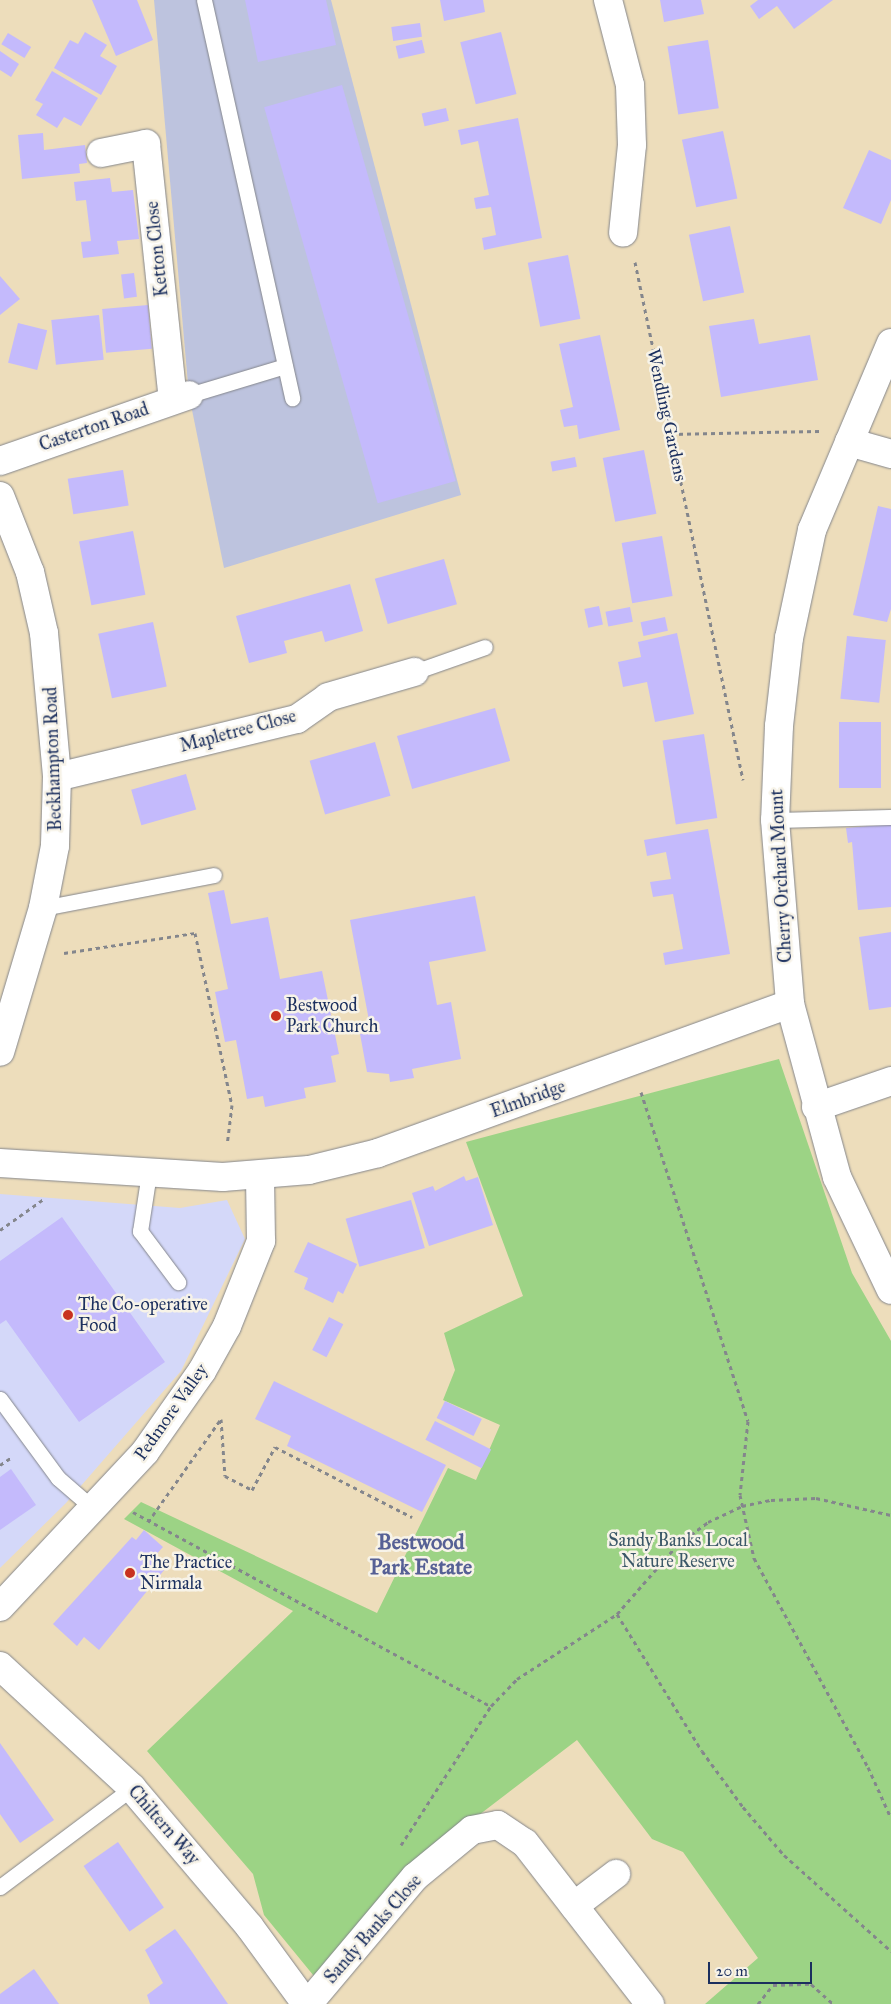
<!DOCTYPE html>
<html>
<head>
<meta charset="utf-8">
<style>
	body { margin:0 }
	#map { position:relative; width:891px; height:2004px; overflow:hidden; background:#edddbb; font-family:"IM FELL Great Primer",serif }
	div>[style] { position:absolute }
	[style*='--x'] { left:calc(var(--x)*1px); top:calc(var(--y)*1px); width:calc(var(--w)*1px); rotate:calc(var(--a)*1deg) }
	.built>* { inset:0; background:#d4d8f9 }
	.industrial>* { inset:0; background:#bdc3de }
	.green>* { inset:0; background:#9cd385 }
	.building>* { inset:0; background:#c4bafc; transform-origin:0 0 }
	.path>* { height:3px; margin-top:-1.5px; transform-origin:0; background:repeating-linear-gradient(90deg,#84868c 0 4px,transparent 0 8px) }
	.roads { filter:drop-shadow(0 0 1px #84868c) drop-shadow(0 0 1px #84868c) }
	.service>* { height:15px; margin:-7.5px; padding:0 7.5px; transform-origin:7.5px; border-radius:7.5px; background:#fff }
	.minor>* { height:28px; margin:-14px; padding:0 14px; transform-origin:14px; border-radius:14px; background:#fff }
	.tertiary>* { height:28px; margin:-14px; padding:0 14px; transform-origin:14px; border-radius:14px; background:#fff }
	.dots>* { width:14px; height:14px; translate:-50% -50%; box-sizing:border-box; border:2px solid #f7f3e8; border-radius:50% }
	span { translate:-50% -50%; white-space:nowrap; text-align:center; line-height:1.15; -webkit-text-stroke:5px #f7f3e8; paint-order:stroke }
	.street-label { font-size:18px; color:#1b2f5e }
	.poi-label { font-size:18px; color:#1b2f5e }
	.left { translate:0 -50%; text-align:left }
	.park-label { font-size:18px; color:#3b5868 }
	.district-label { font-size:22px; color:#566095; font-weight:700 }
	.scale { position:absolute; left:708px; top:1962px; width:104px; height:22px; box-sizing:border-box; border:2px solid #1b2f5e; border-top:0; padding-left:6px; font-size:15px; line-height:18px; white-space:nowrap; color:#1b2f5e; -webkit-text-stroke:4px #f7f3e8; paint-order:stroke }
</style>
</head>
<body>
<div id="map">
	<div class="built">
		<div style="clip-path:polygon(0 1194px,180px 1208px,227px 1200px,245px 1239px,181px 1371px,66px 1503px,0 1568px)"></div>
	</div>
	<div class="industrial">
		<div style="clip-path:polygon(154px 0,331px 0,461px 495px,224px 568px,189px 395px)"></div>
	</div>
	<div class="green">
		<div style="clip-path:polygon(779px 1059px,852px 1273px,891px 1341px,891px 2004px,705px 2004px,758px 1958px,683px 1852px,652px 1839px,577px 1740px,411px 1867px,318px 1981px,264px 1915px,253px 1874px,147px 1751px,293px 1611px,124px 1519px,141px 1502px,377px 1613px,448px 1468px,476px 1480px,500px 1425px,443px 1400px,455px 1370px,444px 1333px,523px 1296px,466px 1142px)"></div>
	</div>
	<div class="building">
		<div style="clip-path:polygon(92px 0,137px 0,153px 40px,116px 56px)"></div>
		<div style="clip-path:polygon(245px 0,326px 0,336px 45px,258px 62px)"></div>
		<div style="clip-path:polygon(440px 0,483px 0,485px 12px,444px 21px)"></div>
		<div style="clip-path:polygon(660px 0,701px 0,704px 14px,664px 22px)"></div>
		<div style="clip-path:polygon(758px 0,833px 0,794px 29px,777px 6px,759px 19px,750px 6px)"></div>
		<div style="left:420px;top:23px;width:14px;height:29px;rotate:82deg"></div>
		<div style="clip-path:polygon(85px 32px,107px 45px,100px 56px,117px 66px,101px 95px,54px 68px,70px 40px,78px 44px)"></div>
		<div style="left:501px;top:32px;width:64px;height:42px;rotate:76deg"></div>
		<div style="left:8px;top:33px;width:27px;height:13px;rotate:31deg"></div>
		<div style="left:422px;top:40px;width:13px;height:27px;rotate:77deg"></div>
		<div style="left:708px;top:40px;width:69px;height:41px;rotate:81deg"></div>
		<div style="clip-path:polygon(0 51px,19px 64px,11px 77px,0 70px)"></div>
		<div style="clip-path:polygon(52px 71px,98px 98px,81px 126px,64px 117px,57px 128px,36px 115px,43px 104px,35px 100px)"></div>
		<div style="left:342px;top:85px;width:412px;height:81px;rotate:74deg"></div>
		<div style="left:446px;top:108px;width:13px;height:25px;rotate:77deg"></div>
		<div style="clip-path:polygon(518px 118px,542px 238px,484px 250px,482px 238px,496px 235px,491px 207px,476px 209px,474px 198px,489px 195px,478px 141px,461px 145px,458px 130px)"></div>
		<div style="left:723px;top:131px;width:69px;height:42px;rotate:78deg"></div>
		<div style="clip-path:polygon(43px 133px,44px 150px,85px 145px,87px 163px,79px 164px,80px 173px,22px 179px,18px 135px)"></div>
		<div style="clip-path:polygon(869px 150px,891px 160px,891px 200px,881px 224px,843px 208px)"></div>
		<div style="clip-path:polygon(110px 178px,112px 192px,133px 190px,139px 239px,117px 241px,119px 254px,83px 258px,81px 242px,91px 241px,86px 200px,76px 201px,74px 182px)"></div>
		<div style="left:730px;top:226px;width:68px;height:42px;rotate:78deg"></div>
		<div style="left:568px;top:255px;width:65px;height:41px;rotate:79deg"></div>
		<div style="left:134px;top:273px;width:24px;height:13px;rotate:83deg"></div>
		<div style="clip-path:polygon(0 276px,20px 299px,0 315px)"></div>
		<div style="left:148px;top:305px;width:44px;height:46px;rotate:85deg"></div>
		<div style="left:99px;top:315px;width:45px;height:48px;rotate:84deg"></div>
		<div style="clip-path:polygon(754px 319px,759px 344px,810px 335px,818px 380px,721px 397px,709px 326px)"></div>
		<div style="left:18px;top:323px;width:30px;height:41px;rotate:14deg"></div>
		<div style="clip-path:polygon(600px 335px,620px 430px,579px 439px,577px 425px,564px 427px,560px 410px,573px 407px,559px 344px)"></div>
		<div style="left:644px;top:450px;width:65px;height:42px;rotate:79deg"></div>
		<div style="left:575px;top:457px;width:10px;height:25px;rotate:79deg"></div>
		<div style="left:123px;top:470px;width:36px;height:56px;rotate:81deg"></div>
		<div style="clip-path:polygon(878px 506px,891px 509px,891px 609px,887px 622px,853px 615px)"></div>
		<div style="left:133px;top:531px;width:65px;height:55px;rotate:79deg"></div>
		<div style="left:662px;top:536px;width:61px;height:41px;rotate:80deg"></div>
		<div style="left:444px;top:559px;width:47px;height:72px;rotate:74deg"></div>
		<div style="clip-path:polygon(350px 584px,363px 631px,325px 642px,322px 631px,284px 641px,287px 653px,249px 663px,236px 616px)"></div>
		<div style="left:599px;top:606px;width:19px;height:15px;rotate:78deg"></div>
		<div style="left:630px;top:607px;width:15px;height:25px;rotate:79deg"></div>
		<div style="left:665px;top:617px;width:14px;height:25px;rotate:78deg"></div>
		<div style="left:153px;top:622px;width:66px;height:56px;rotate:78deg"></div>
		<div style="clip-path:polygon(677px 633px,694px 714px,655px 722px,647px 682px,623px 687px,618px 662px,641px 657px,638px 642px)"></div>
		<div style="left:847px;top:636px;width:39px;height:63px;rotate:6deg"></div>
		<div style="left:495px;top:708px;width:55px;height:102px;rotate:74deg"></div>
		<div style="left:839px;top:722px;width:42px;height:66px"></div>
		<div style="left:704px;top:734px;width:85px;height:42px;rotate:81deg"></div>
		<div style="left:375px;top:742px;width:56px;height:68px;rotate:74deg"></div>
		<div style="left:186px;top:774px;width:37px;height:57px;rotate:74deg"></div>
		<div style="clip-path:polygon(891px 824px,891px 907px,858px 910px,852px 842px,848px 843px,846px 828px)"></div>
		<div style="clip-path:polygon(708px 829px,730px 954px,665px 965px,663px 953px,683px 949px,673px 894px,653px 897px,650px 882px,671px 879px,666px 852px,647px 856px,644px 840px)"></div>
		<div style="clip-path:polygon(224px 890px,231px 924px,268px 917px,280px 979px,322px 971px,339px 1054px,331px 1056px,336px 1082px,304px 1088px,306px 1098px,265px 1107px,263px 1096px,247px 1099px,236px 1040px,225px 1042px,215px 992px,228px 989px,208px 893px)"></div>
		<div style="clip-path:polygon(475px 896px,486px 951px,429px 962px,437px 1005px,451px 1002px,461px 1059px,412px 1069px,414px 1078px,390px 1082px,389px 1074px,367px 1072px,360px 1034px,371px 1031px,350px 920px)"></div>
		<div style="clip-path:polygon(891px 932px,891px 1007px,869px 1010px,859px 937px)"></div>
		<div style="clip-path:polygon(464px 1176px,466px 1181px,478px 1177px,493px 1225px,429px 1246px,412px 1193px,433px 1186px,435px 1191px)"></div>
		<div style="left:411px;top:1200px;width:50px;height:68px;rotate:74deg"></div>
		<div style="clip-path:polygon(62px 1217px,165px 1362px,79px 1422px,6px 1320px,0 1324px,0 1261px)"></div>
		<div style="clip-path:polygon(308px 1242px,357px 1264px,343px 1294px,338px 1291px,333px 1303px,304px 1289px,308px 1278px,294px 1272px)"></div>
		<div style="left:329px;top:1317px;width:16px;height:37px;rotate:27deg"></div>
		<div style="clip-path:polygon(274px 1381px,446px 1465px,422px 1512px,287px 1446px,291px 1436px,255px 1419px)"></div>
		<div style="left:445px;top:1401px;width:41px;height:19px;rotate:26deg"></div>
		<div style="left:435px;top:1421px;width:63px;height:21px;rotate:27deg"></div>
		<div style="clip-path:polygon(11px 1469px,36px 1505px,0 1530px,0 1477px)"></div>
		<div style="clip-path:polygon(144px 1530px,163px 1547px,153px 1558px,165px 1569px,99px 1650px,84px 1637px,77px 1646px,53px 1624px,132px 1537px,136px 1540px)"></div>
		<div style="clip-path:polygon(0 1743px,54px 1820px,20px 1843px,0 1814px)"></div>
		<div style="left:118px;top:1842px;width:80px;height:42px;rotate:55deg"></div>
		<div style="clip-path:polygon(175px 1929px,190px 1949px,228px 2004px,150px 2004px,147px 1995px,163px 1983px,145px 1950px)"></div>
		<div style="clip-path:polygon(34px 1969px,59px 2004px,0 2004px,0 1994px)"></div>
	</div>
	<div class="path">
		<div style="--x:635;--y:262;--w:529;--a:78.22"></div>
		<div style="--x:671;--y:434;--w:149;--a:-1.2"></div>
		<div style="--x:64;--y:953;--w:133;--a:-8.7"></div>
		<div style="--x:195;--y:933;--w:176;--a:77.9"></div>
		<div style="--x:232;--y:1105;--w:39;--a:97"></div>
		<div style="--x:641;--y:1092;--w:346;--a:72"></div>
		<div style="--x:748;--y:1421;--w:74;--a:96.2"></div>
		<div style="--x:740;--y:1495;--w:65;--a:77.5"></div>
		<div style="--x:754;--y:1558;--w:238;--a:61.4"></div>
		<div style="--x:868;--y:1767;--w:56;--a:65.7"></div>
		<div style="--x:0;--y:1230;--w:55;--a:-35.4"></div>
		<div style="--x:0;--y:1465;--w:14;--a:-34"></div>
		<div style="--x:133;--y:1512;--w:407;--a:28.5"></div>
		<div style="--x:148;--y:1522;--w:126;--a:-54.7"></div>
		<div style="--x:221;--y:1419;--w:57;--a:86"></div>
		<div style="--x:225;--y:1476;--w:30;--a:27"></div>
		<div style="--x:252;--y:1490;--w:49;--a:-61.9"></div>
		<div style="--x:275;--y:1447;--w:154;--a:27.1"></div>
		<div style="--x:617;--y:1614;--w:161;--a:58.2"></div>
		<div style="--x:702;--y:1751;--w:69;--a:53.8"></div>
		<div style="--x:743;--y:1807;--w:63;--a:49.5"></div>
		<div style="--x:784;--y:1855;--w:144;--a:41.9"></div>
		<div style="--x:401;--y:1845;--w:166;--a:-57.1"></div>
		<div style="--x:491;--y:1706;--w:37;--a:-46"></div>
		<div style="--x:517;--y:1679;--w:119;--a:-33"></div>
		<div style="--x:617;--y:1614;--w:93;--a:-48.9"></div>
		<div style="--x:678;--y:1544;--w:37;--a:-36"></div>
		<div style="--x:708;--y:1522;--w:38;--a:-25"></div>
		<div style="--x:742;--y:1506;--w:30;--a:-12"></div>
		<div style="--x:771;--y:1500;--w:45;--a:-2.5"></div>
		<div style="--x:816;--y:1498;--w:77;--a:12.8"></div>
		<div style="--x:758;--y:2004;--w:24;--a:-52"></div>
		<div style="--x:773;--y:1985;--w:38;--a:-2"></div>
		<div style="--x:811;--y:1984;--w:30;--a:42"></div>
	</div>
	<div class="roads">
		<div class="service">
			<div style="--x:204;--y:0;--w:408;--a:77.5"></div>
			<div style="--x:189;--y:395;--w:100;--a:-16.8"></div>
			<div style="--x:414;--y:672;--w:75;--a:-19.4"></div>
			<div style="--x:775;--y:820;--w:116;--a:-1.5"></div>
			<div style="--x:43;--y:908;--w:174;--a:-10.9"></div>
			<div style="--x:149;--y:1173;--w:59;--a:98.8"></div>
			<div style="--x:140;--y:1231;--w:64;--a:53.3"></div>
			<div style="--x:0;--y:1399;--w:98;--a:53.7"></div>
			<div style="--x:58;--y:1478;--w:49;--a:40.9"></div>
			<div style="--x:0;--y:1887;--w:165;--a:-36.9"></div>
		</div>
		<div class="minor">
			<div style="--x:608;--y:0;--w:88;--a:75.5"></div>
			<div style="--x:630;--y:85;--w:60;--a:88.1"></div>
			<div style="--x:632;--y:145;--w:88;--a:95.8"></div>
			<div style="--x:101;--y:153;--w:46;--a:-11.3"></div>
			<div style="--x:146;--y:144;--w:257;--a:84"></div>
			<div style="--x:891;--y:343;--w:203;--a:112.9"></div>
			<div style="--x:812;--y:530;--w:110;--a:102"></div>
			<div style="--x:789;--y:638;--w:89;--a:96.5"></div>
			<div style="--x:779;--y:726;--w:94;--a:92.4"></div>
			<div style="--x:775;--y:820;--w:185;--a:85.3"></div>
			<div style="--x:790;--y:1004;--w:179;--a:74.8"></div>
			<div style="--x:837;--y:1177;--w:125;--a:64.5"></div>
			<div style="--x:849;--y:442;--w:44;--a:15.9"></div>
			<div style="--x:0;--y:461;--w:200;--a:-19.2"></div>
			<div style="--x:57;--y:777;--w:247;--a:-13.6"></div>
			<div style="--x:297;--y:719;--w:38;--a:-35"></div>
			<div style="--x:328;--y:697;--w:90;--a:-16.2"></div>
			<div style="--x:816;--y:1107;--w:79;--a:-19.1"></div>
			<div style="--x:0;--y:1163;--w:223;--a:3.6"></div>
			<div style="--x:223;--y:1177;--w:86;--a:-4.7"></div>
			<div style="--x:309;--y:1170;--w:71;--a:-13.8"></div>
			<div style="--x:378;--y:1153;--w:438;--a:-19.9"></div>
			<div style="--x:0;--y:1607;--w:212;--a:-46.9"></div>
			<div style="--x:145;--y:1452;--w:99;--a:-54.9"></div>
			<div style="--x:202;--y:1371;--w:51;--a:-60.9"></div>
			<div style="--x:227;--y:1326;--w:92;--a:-68.2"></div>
			<div style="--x:261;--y:1241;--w:65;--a:-90.9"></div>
			<div style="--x:0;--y:1666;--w:180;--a:42.7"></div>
			<div style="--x:132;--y:1788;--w:181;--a:49.7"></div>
			<div style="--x:249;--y:1926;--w:97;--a:53.8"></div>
			<div style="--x:574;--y:1906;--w:53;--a:-37.3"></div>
			<div style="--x:308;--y:2004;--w:166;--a:-49.9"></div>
			<div style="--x:415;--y:1877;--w:74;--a:-39.5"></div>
			<div style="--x:472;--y:1830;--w:26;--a:-11"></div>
			<div style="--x:498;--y:1825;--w:32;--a:34"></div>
			<div style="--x:525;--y:1843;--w:204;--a:52.2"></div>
		</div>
		<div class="tertiary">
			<div style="--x:0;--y:496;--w:82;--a:68.5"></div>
			<div style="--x:30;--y:572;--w:63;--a:77.1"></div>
			<div style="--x:44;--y:633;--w:145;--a:84.8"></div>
			<div style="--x:57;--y:777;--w:69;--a:91.7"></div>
			<div style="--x:55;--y:846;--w:63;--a:101"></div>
			<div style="--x:43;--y:908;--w:150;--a:106.6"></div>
		</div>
	</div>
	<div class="dots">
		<div style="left:276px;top:1016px;background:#c8321e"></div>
		<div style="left:68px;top:1315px;background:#c8321e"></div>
		<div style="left:130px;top:1573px;background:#c8321e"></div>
	</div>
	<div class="street-label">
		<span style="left:157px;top:249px;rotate:-96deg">Ketton Close</span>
		<span style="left:667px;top:415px;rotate:78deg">Wendling Gardens</span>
		<span style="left:94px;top:427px;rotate:-19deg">Casterton Road</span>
		<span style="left:238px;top:731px;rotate:-15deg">Mapletree Close</span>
		<span style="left:53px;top:759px;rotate:-92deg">Beckhampton Road</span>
		<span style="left:781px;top:876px;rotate:-93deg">Cherry Orchard Mount</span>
		<span style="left:528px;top:1099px;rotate:-20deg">Elmbridge</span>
		<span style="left:171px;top:1412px;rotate:-55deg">Pedmore Valley</span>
		<span style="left:164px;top:1825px;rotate:49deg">Chiltern Way</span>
		<span style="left:373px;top:1929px;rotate:-49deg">Sandy Banks Close</span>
	</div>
	<div class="poi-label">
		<span class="left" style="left:286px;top:1016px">Bestwood<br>Park Church</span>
		<span class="left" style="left:78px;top:1315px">The Co-operative<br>Food</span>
		<span class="left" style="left:140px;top:1573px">The Practice<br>Nirmala</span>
	</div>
	<div class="park-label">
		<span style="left:678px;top:1551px">Sandy Banks Local<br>Nature Reserve</span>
	</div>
	<div class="district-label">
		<span style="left:421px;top:1554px">Bestwood<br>Park Estate</span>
	</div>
	<div class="scale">20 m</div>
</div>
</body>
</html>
